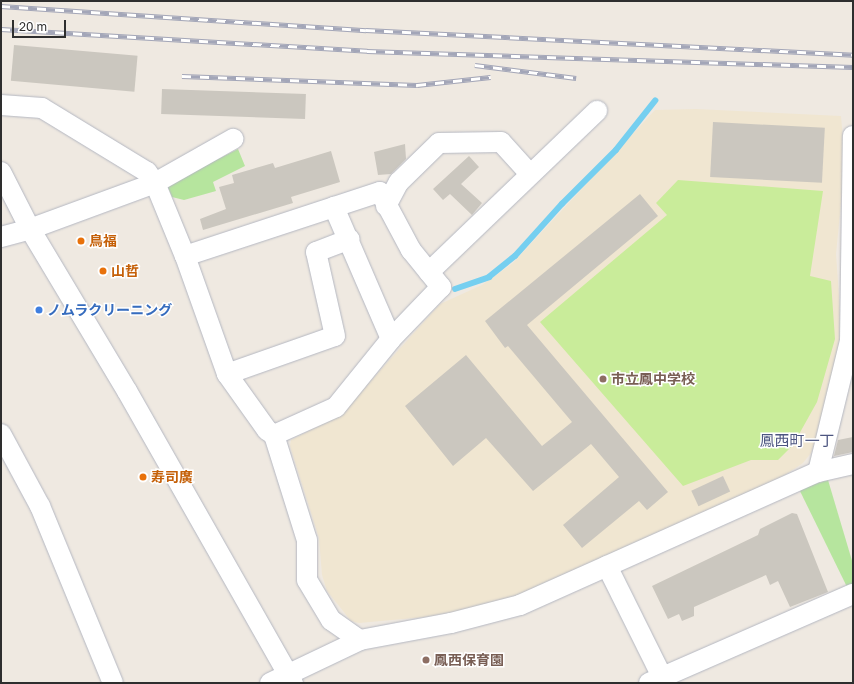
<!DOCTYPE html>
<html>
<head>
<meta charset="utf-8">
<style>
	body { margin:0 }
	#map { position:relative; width:854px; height:684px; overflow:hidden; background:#efe9e1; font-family:"Golos Text","Noto Sans JP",sans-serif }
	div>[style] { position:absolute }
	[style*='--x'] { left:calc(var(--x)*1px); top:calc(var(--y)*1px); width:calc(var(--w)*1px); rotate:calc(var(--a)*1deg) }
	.education>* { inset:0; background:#f0e6d1 }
	.green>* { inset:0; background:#b6e59e }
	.pitch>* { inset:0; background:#c9ec9a }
	.stream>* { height:5.5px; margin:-2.75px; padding:0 2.75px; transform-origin:2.75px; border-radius:2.75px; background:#75cff0 }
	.building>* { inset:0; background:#cbc7bf; transform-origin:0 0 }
	.roads { filter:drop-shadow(0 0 1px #b4b7c1) drop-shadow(0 0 1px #b4b7c1) }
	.minor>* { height:20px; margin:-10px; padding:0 10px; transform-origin:10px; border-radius:10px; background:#fff }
	.rail>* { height:4.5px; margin-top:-2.25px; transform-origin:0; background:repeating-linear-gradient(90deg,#fff 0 9px,#a3a6b8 0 18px); box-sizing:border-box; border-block:1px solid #a3a6b8 }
	.dots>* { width:11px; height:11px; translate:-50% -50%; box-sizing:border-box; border:2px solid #fff; border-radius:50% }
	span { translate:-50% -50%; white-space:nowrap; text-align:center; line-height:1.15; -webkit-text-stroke:3px #fff; paint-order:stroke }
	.food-label { font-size:14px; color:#c56008; font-weight:700 }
	.left { translate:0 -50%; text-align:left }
	.shop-label { font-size:14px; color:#366cbe; font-weight:700 }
	.education-label { font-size:14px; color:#785e54; font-weight:700 }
	.neighbourhood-label { font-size:15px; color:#4d5680 }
	.frame { position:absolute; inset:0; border:2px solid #2e2e2e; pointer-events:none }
	.scale { position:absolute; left:12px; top:20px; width:54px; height:18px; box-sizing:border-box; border:2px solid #2e2e2e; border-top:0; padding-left:5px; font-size:12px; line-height:14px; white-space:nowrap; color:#2e2e2e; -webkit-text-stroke:3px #fff; paint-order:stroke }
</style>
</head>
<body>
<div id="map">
	<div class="education">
		<div style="clip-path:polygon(696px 109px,841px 116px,845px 163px,836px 254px,842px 339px,828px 407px,811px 453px,803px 463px,782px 477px,519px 597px,447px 615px,359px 623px,351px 621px,327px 591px,322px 575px,319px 538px,290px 446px,291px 440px,341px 414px,440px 304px,482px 285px,513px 263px,655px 110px)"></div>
	</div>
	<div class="green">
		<div style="clip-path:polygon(238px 149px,245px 166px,213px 182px,216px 191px,184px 200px,172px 197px,167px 185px)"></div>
		<div style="clip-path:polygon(828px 480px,853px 564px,853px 587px,848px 589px,799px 489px)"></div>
	</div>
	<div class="pitch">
		<div style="clip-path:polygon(678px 180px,823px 191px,810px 276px,831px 281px,835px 339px,817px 402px,793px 445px,778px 460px,751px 460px,683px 486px,540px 322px,667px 215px,656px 203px)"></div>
	</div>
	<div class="stream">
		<div style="--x:455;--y:289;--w:36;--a:-19"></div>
		<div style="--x:489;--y:277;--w:33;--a:-39"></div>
		<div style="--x:515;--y:256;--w:70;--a:-47.9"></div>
		<div style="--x:562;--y:204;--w:76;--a:-45"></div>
		<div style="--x:616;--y:150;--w:63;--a:-51.5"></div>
	</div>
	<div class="building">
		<div style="left:14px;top:45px;width:124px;height:36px;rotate:5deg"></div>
		<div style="left:162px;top:89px;width:144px;height:25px;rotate:2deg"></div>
		<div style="left:713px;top:122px;width:112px;height:55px;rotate:3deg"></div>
		<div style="clip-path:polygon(405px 144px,406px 159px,391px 174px,378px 175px,374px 152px)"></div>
		<div style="clip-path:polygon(331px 151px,340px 182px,291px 197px,293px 203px,203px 230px,200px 219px,226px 209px,219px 187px,234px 183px,232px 175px,273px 163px,275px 168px)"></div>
		<div style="clip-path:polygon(469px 156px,479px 167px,461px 184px,482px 203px,472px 215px,450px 194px,443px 200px,433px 189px)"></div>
		<div style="clip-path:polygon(640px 194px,658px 216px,527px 325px,668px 492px,647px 510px,639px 501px,582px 548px,563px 525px,619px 477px,591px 444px,533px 491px,486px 438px,453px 466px,405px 406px,466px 355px,542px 446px,572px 422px,508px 346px,505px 348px,485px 321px)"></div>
		<div style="clip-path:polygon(853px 437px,853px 452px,834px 456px,838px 440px)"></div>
		<div style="left:723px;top:476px;width:17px;height:35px;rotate:65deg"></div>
		<div style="clip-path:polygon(792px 513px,797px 514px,828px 592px,790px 607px,778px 581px,770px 585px,766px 575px,694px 607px,694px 616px,682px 621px,679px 614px,668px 619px,652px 586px,758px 535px,760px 529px)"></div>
	</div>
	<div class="roads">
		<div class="minor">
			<div style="--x:1;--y:105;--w:41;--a:4.2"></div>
			<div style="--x:42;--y:108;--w:123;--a:31.4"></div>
			<div style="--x:147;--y:172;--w:14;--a:54"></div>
			<div style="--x:155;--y:183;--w:79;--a:67.7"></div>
			<div style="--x:185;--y:256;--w:125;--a:70.4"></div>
			<div style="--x:227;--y:374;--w:69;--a:54.5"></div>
			<div style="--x:267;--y:430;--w:9;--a:36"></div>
			<div style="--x:274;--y:435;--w:110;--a:72.6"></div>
			<div style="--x:307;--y:540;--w:40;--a:90"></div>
			<div style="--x:307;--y:580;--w:47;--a:59"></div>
			<div style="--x:331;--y:620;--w:35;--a:35"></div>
			<div style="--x:1;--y:172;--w:64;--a:63"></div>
			<div style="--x:30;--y:229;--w:189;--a:59.1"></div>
			<div style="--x:127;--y:391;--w:336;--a:60.4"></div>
			<div style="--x:386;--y:206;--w:27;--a:-62"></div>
			<div style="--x:399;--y:182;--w:56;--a:-44.3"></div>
			<div style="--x:439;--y:143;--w:62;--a:-0.9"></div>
			<div style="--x:501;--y:142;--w:43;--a:47.8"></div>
			<div style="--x:1;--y:237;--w:30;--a:-15"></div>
			<div style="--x:30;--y:229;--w:133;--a:-20.2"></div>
			<div style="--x:155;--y:183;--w:90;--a:-29.4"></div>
			<div style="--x:185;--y:256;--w:205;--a:-18.2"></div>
			<div style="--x:380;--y:192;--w:66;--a:61.9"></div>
			<div style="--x:411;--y:250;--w:48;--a:51"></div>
			<div style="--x:441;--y:287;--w:72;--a:133.9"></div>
			<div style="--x:429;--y:272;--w:233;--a:-43.8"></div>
			<div style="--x:227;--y:374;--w:114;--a:-19.4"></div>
			<div style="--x:335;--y:336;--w:86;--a:-102.7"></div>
			<div style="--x:316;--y:252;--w:36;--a:-21"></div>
			<div style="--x:1;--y:434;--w:82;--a:61.6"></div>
			<div style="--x:40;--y:506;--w:191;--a:67.6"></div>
			<div style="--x:274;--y:435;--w:68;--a:-24.3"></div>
			<div style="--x:336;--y:407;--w:87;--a:-51"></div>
			<div style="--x:391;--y:339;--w:144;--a:-113.4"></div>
			<div style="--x:818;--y:472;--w:135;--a:-76.3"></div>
			<div style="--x:850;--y:341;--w:205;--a:-89.2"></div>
			<div style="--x:607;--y:566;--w:131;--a:63.6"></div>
			<div style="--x:270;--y:683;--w:100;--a:-25.5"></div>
			<div style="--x:360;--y:640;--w:93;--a:-10.6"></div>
			<div style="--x:451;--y:623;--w:71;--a:-14.6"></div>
			<div style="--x:520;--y:605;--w:326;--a:-24.1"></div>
			<div style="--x:818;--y:472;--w:36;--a:-13"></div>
			<div style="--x:649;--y:683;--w:223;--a:-23.6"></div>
		</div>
	</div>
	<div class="rail">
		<div style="--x:1;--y:6;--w:366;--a:3.8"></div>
		<div style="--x:366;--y:30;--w:488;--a:2.9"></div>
		<div style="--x:1;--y:29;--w:367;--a:3.4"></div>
		<div style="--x:367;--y:51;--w:486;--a:1.9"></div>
		<div style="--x:475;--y:65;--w:102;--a:7.3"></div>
		<div style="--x:182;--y:76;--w:235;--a:2.2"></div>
		<div style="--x:417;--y:85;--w:74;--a:-6.2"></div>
	</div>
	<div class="dots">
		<div style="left:81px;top:241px;background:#e8710a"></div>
		<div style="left:103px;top:271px;background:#e8710a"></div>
		<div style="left:39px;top:310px;background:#3f7fe0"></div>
		<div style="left:603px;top:379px;background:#8d6e63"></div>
		<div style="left:143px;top:477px;background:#e8710a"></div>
		<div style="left:426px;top:660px;background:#8d6e63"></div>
	</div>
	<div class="food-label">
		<span class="left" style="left:89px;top:241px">鳥福</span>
		<span class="left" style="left:111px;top:271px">山哲</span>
		<span class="left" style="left:151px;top:477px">寿司廣</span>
	</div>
	<div class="shop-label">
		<span class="left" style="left:47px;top:310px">ノムラクリーニング</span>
	</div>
	<div class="education-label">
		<span class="left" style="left:611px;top:379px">市立鳳中学校</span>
		<span class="left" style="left:434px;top:660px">鳳西保育園</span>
	</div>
	<div class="neighbourhood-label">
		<span style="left:797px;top:441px">鳳西町一丁</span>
	</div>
	<div class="frame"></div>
	<div class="scale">20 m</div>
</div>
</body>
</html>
